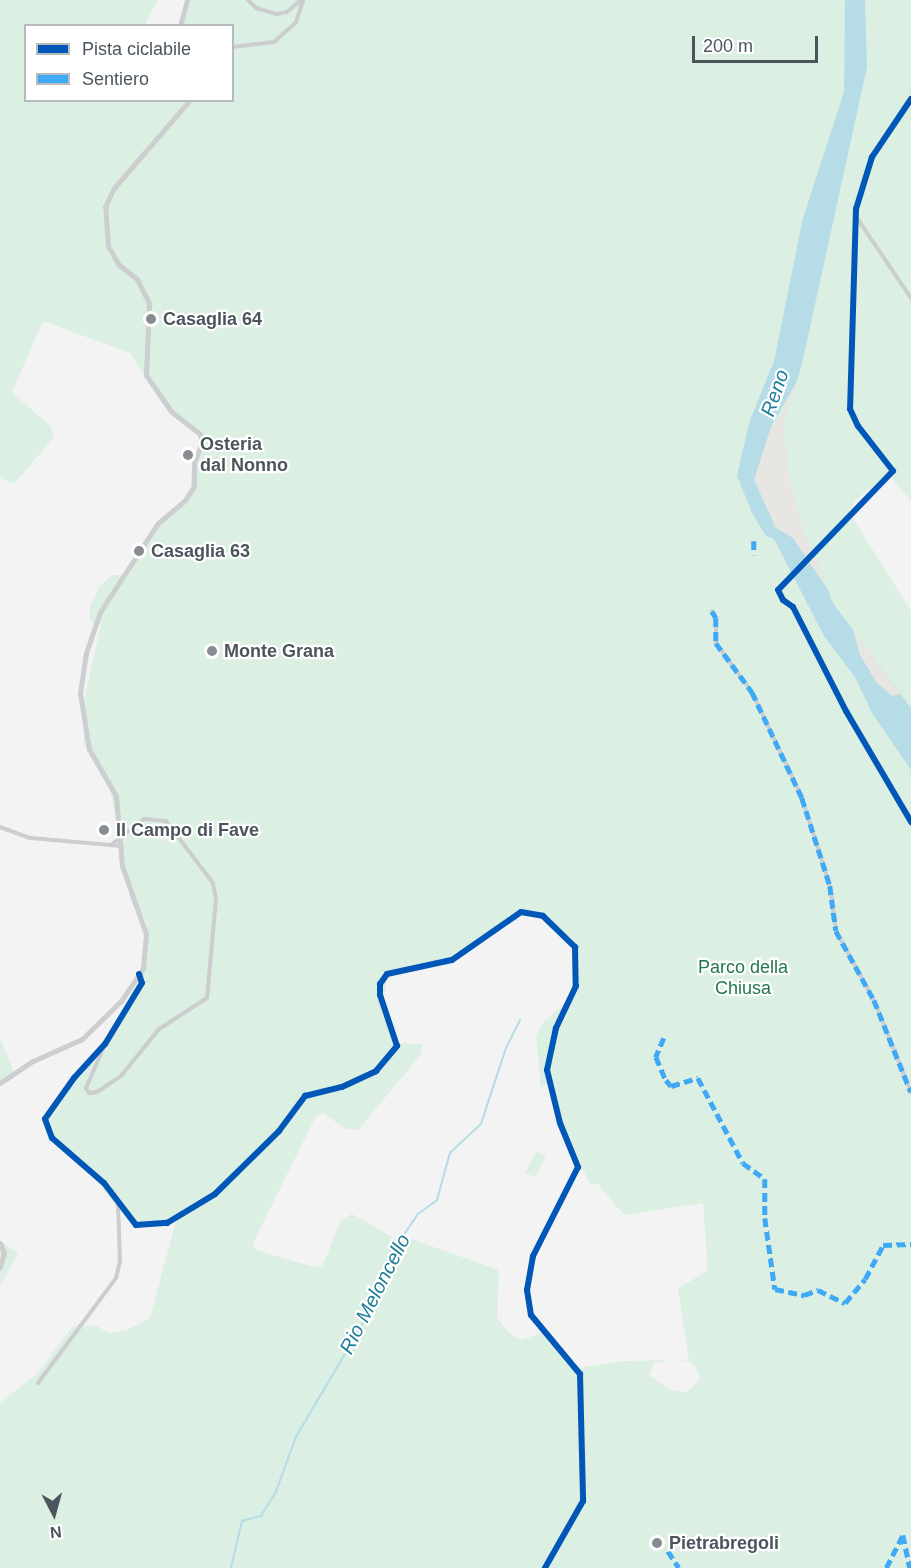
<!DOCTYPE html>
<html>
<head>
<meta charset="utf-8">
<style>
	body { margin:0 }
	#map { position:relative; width:911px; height:1568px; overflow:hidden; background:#f3f3f3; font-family:Arial,sans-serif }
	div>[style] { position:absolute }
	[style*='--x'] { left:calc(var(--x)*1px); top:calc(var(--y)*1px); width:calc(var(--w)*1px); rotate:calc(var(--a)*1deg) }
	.green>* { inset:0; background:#dbefe3; transform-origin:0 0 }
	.sand>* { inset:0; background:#e7e6e2 }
	.water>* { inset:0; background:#b5dce7 }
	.stream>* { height:1.5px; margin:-0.75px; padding:0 0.75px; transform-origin:0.75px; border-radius:0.75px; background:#b5dce7 }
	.street>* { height:4px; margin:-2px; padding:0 2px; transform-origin:2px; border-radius:2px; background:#cbcdcf }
	.secondary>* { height:5px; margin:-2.5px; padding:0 2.5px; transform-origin:2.5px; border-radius:2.5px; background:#ccced0 }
	.quiet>* { height:4.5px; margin-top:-2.25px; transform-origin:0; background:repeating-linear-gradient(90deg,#3fa9f5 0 9px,transparent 0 13.5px) }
	.cycleway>* { height:6px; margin:-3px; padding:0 3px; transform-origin:3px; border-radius:3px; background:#0057b8 }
	.dots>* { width:16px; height:16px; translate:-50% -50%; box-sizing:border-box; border:3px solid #fff; border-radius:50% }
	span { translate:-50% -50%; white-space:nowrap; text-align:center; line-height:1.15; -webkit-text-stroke:4.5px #fff; paint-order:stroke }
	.poi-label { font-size:18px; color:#4c555d; font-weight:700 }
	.left { translate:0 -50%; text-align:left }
	.park-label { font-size:18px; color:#24774e }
	.water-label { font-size:20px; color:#1e7c96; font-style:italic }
	.legend { position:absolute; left:24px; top:24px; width:210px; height:78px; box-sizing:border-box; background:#fff; border:2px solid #b7bbbe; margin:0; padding:8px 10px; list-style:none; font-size:18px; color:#4c555d }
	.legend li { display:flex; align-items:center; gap:12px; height:30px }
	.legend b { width:30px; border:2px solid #b7bbbe }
	.north { position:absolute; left:24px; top:1484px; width:60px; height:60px; -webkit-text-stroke:4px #fff; paint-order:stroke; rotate:174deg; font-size:16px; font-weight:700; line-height:24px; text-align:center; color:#4c555d }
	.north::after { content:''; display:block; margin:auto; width:21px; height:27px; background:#4c555d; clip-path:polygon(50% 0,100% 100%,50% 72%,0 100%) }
	.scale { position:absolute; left:692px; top:36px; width:126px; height:27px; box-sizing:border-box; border:3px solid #4c555d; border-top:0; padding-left:8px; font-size:18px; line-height:21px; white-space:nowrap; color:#4c555d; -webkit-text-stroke:4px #fff; paint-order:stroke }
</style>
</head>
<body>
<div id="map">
	<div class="green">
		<div style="clip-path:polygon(evenodd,0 0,158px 0,145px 24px,26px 26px,26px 100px,232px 100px,232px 26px,179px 25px,189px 0,911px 0,911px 501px,888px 474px,856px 500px,849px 512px,911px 611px,911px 1568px,0 1568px,0 1403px,38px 1373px,72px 1327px,95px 1325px,109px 1333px,127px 1330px,150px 1318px,176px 1221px,131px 1224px,86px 1169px,49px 1131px,52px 1103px,89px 1064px,127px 1011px,141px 975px,146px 920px,132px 904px,109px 784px,84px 744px,83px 706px,101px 624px,90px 621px,90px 607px,99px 587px,112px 575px,125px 575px,139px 547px,191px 491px,191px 474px,204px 440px,163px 405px,130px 353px,43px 321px,12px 392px,51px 427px,54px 437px,14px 484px,0 478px,0 0,517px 911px,534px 912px,558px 929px,576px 952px,572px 999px,544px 1021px,536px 1036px,541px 1088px,550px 1082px,572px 1150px,591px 1185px,597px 1183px,624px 1215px,703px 1203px,708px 1270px,678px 1289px,689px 1360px,625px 1361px,577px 1368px,543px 1332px,522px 1340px,510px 1334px,497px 1318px,499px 1270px,408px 1238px,401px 1242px,352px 1214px,341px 1220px,323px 1265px,313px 1267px,256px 1250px,253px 1243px,315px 1118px,323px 1113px,346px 1129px,358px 1130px,422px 1053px,422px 1044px,398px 1043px,393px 1053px,397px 1037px,382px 1013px,387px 977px,412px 965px,451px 962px,517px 911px,0 0,672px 1360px,690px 1361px,696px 1367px,700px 1379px,687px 1392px,670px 1390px,649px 1375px,654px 1363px,672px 1360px)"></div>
		<div style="clip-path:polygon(0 1038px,15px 1074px,0 1083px)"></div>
		<div style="left:536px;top:1151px;width:11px;height:24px;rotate:27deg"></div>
		<div style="clip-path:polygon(0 1241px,18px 1253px,0 1286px)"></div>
	</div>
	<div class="sand">
		<div style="clip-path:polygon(793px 383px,796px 383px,783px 425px,790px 480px,802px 525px,830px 594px,793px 538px,776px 528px,754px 480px,771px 427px,782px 413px)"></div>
		<div style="clip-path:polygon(852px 628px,901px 694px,892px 696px,876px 682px,860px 655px)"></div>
	</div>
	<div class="water">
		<div style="clip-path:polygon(evenodd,845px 0,865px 0,867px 67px,802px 364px,783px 425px,796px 383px,771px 427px,754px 480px,776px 528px,793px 538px,828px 590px,802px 525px,833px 603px,911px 708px,911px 770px,872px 713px,855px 677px,824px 636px,774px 539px,766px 536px,753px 515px,737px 476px,749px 423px,774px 361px,803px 218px,844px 92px,845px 0,853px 630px,901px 694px,892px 696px,876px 682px,860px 655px,853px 630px)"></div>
	</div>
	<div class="stream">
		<div style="--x:231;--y:1568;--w:48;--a:-76.8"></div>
		<div style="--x:242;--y:1521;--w:20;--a:-15"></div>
		<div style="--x:261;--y:1516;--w:26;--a:-58"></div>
		<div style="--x:275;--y:1494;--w:61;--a:-69.8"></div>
		<div style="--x:296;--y:1437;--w:130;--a:-59.5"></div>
		<div style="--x:362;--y:1325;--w:77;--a:-67.8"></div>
		<div style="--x:391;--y:1254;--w:48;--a:-56"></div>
		<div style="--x:418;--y:1214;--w:24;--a:-36"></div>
		<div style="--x:437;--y:1200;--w:49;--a:-74.5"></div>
		<div style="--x:450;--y:1153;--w:42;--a:-43.1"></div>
		<div style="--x:481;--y:1124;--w:80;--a:-71.8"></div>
		<div style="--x:506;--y:1048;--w:31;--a:-63"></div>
	</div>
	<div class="street">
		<div style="--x:248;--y:0;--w:11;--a:45"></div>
		<div style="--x:256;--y:8;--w:22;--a:16"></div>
		<div style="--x:277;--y:14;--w:10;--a:-11"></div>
		<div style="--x:287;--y:12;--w:18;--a:-41"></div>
		<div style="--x:232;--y:47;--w:42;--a:-6.8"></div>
		<div style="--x:274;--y:42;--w:30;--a:-42"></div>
		<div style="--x:296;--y:22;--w:23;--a:-72"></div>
		<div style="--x:857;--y:218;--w:97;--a:56"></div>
		<div style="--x:712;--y:611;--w:8;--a:60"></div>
		<div style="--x:716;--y:618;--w:25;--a:90"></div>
		<div style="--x:716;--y:643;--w:61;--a:53.7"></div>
		<div style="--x:752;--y:692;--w:117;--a:64.7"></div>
		<div style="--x:802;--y:798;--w:92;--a:72.3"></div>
		<div style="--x:830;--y:886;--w:45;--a:82.4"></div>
		<div style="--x:836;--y:931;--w:79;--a:61.2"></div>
		<div style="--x:874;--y:1000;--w:99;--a:68.1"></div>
		<div style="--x:0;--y:827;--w:33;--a:20"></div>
		<div style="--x:31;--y:838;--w:91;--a:5"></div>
		<div style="--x:139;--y:974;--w:9;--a:72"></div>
		<div style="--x:142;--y:983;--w:71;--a:121.2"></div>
		<div style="--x:105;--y:1044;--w:46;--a:132.4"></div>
		<div style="--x:74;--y:1078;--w:50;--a:125.3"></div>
		<div style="--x:45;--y:1119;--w:20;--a:70"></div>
		<div style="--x:52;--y:1138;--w:69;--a:40.9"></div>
		<div style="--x:104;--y:1183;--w:53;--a:52.7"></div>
		<div style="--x:136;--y:1225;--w:31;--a:-4"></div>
		<div style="--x:167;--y:1223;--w:56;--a:-31.1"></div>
		<div style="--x:215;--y:1194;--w:90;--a:-44.5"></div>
		<div style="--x:279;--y:1131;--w:44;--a:-53.4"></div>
		<div style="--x:305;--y:1096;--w:38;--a:-14"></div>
		<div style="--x:342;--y:1087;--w:38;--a:-25"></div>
		<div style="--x:376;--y:1071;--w:33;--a:-50"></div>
		<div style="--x:397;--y:1046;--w:54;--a:-108.4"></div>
		<div style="--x:380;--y:995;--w:11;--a:-90"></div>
		<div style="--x:380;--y:984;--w:12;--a:-55"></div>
		<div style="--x:387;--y:974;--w:66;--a:-12.2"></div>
		<div style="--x:452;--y:960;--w:84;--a:-34.8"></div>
		<div style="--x:521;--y:912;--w:22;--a:10"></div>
		<div style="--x:543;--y:916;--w:45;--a:44.1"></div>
		<div style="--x:575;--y:947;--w:39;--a:89"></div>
		<div style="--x:576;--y:986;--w:47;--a:115.5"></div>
		<div style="--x:556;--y:1028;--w:43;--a:102.1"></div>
		<div style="--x:547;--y:1070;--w:55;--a:76.2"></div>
		<div style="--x:560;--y:1123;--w:48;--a:67.8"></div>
		<div style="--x:578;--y:1167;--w:100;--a:116.8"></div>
		<div style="--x:533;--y:1256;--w:35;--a:100"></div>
		<div style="--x:527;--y:1290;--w:25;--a:81"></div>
		<div style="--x:531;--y:1315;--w:77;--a:50.3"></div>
		<div style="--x:580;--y:1374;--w:127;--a:88.6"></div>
		<div style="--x:583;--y:1501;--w:77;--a:119.6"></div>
		<div style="--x:103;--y:1049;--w:43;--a:113.6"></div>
		<div style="--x:86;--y:1088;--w:6;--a:59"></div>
		<div style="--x:89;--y:1093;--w:8;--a:-7"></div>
		<div style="--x:97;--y:1092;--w:29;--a:-34"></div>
		<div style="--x:121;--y:1076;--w:60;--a:-51"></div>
		<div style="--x:159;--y:1029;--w:57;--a:-32.9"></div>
		<div style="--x:207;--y:998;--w:99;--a:-84.8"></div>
		<div style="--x:216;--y:899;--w:16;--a:-101"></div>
		<div style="--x:213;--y:883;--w:78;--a:-127.2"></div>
		<div style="--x:166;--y:821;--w:22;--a:-175"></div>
		<div style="--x:144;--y:819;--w:42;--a:141.8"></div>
		<div style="--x:38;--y:1383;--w:131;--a:-53.4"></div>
		<div style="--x:116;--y:1278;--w:17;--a:-77"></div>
		<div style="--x:120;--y:1261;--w:57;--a:-92"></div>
	</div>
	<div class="secondary">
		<div style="--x:180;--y:26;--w:27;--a:-75"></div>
		<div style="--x:0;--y:1083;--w:40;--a:-34"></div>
		<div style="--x:33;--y:1061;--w:54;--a:-24.2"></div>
		<div style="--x:82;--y:1039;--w:54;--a:-44.3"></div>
		<div style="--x:121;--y:1001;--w:40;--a:-56"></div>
		<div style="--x:143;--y:968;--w:34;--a:-85"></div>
		<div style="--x:146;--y:934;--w:72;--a:-109.4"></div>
		<div style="--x:122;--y:866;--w:70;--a:-94.9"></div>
		<div style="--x:116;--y:796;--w:54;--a:-119.9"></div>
		<div style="--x:89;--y:749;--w:57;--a:-99.1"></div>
		<div style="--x:80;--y:693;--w:40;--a:-81.5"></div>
		<div style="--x:86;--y:653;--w:43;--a:-71.1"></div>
		<div style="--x:100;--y:612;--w:106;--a:-56.9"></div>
		<div style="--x:158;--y:523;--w:35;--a:-40"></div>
		<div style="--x:185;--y:500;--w:17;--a:-57"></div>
		<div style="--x:194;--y:486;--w:23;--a:-90"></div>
		<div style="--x:194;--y:463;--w:22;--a:-69"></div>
		<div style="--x:202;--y:442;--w:8;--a:-104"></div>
		<div style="--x:200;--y:434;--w:37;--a:-142"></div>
		<div style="--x:171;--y:411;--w:44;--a:-124.8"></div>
		<div style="--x:146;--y:375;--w:72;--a:-87.6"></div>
		<div style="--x:149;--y:303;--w:27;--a:-117"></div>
		<div style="--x:137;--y:279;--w:23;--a:-142"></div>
		<div style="--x:119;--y:265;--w:22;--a:-120"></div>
		<div style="--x:108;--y:246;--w:39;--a:-94"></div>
		<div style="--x:105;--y:207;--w:21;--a:-65"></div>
		<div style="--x:114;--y:188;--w:116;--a:-49.2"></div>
		<div style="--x:0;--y:1243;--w:11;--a:68"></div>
		<div style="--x:4;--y:1253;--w:15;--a:106"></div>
	</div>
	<div class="quiet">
		<div style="--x:754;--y:541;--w:14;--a:90"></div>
		<div style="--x:712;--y:611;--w:8;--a:60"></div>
		<div style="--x:716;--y:618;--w:25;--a:90"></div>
		<div style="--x:716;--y:643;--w:61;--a:53.7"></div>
		<div style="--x:752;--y:692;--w:117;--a:64.7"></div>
		<div style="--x:802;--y:798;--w:92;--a:72.3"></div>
		<div style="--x:830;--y:886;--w:45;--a:82.4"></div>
		<div style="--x:836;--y:931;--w:79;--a:61.2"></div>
		<div style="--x:874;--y:1000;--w:99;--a:68.1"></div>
		<div style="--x:664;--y:1038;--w:21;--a:113"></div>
		<div style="--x:656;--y:1057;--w:25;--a:67"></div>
		<div style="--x:666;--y:1080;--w:8;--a:50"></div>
		<div style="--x:671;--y:1086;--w:28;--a:-17"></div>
		<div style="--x:698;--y:1078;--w:96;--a:62.1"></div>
		<div style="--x:743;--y:1163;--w:27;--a:36"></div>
		<div style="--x:765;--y:1179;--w:39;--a:90"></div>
		<div style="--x:765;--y:1218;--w:72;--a:82"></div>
		<div style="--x:775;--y:1289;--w:30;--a:12"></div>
		<div style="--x:804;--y:1295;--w:15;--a:-20"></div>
		<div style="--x:818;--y:1290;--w:30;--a:26"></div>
		<div style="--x:845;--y:1303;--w:31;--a:-50"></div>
		<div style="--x:865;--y:1279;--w:38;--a:-62"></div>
		<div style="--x:883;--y:1245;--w:28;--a:-2"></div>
		<div style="--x:903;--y:1535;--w:34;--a:78"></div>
		<div style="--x:668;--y:1551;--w:20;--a:57"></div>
		<div style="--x:886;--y:1568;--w:37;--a:-63"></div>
	</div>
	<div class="cycleway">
		<div style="--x:911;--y:99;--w:70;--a:123.9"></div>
		<div style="--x:872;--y:157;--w:54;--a:107.1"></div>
		<div style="--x:856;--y:209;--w:200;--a:91.7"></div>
		<div style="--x:850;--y:409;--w:19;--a:65"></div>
		<div style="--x:858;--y:426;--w:57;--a:52.1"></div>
		<div style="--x:893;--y:471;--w:165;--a:134"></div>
		<div style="--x:778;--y:590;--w:11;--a:63"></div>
		<div style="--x:783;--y:600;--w:12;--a:35"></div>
		<div style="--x:793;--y:607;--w:117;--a:63"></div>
		<div style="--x:846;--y:711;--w:129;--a:59.6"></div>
		<div style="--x:139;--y:974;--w:9;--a:72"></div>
		<div style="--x:142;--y:983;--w:71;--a:121.2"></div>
		<div style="--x:105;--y:1044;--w:46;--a:132.4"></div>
		<div style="--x:74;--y:1078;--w:50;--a:125.3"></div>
		<div style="--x:45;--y:1119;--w:20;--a:70"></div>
		<div style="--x:52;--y:1138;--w:69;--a:40.9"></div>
		<div style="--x:104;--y:1183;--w:53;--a:52.7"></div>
		<div style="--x:136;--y:1225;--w:31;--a:-4"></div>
		<div style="--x:167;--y:1223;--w:56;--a:-31.1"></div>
		<div style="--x:215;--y:1194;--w:90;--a:-44.5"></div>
		<div style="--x:279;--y:1131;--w:44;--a:-53.4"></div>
		<div style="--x:305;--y:1096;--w:38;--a:-14"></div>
		<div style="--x:342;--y:1087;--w:38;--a:-25"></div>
		<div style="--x:376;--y:1071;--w:33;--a:-50"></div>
		<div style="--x:397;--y:1046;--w:54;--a:-108.4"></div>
		<div style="--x:380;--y:995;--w:11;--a:-90"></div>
		<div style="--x:380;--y:984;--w:12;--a:-55"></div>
		<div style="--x:387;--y:974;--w:66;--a:-12.2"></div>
		<div style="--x:452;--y:960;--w:84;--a:-34.8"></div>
		<div style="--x:521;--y:912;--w:22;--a:10"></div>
		<div style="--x:543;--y:916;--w:45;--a:44.1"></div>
		<div style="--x:575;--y:947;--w:39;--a:89"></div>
		<div style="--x:576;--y:986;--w:47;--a:115.5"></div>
		<div style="--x:556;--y:1028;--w:43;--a:102.1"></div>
		<div style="--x:547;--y:1070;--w:55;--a:76.2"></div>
		<div style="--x:560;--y:1123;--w:48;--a:67.8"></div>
		<div style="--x:578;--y:1167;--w:100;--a:116.8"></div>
		<div style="--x:533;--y:1256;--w:35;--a:100"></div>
		<div style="--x:527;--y:1290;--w:25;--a:81"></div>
		<div style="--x:531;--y:1315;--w:77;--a:50.3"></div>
		<div style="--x:580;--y:1374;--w:127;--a:88.6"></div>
		<div style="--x:583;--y:1501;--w:77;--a:119.6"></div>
	</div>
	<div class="dots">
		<div style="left:151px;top:319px;background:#868c92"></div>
		<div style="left:188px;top:455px;background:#868c92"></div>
		<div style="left:139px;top:551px;background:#868c92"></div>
		<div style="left:212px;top:651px;background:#868c92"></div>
		<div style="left:104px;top:830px;background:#868c92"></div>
		<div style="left:657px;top:1543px;background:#868c92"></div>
	</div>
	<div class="poi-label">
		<span class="left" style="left:163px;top:319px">Casaglia 64</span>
		<span class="left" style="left:200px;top:455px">Osteria<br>dal Nonno</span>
		<span class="left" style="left:151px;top:551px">Casaglia 63</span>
		<span class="left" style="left:224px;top:651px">Monte Grana</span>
		<span class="left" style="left:116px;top:830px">Il Campo di Fave</span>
		<span class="left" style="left:669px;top:1543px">Pietrabregoli</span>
	</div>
	<div class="park-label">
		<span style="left:743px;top:978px">Parco della<br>Chiusa</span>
	</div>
	<div class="water-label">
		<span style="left:775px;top:393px;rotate:-71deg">Reno</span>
		<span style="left:375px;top:1294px;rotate:-63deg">Rio Meloncello</span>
	</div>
	<ul class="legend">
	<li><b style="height:8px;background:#0057b8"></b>Pista ciclabile</li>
	<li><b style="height:8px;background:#3fa9f5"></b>Sentiero</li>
	</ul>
	<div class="north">N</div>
	<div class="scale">200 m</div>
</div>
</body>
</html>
